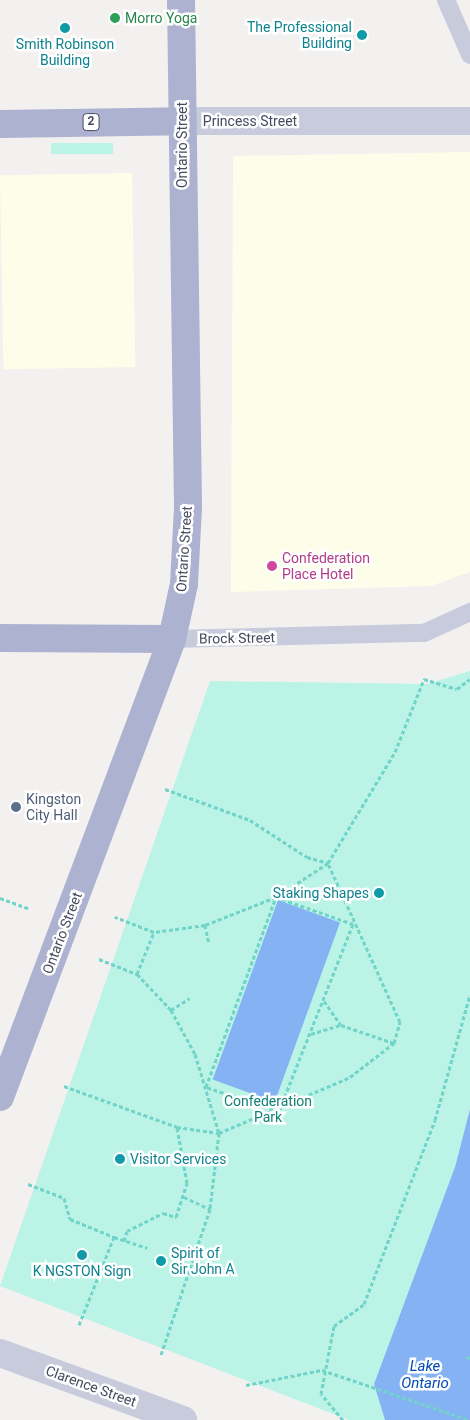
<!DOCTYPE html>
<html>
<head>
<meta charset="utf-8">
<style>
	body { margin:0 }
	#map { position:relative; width:470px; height:1420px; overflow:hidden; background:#f3f1f0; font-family:Roboto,sans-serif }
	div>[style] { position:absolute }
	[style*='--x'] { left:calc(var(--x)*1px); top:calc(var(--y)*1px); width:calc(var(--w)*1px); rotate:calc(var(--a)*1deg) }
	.commercial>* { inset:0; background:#fcfee9; transform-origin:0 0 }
	.green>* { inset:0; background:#bbf3e6; transform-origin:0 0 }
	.water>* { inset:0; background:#85b2f3; transform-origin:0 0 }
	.path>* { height:3px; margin-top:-1.5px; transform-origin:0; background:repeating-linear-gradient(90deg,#70d4c9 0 4px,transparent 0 6.5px) }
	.service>* { height:18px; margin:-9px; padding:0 9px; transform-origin:9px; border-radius:9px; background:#c8cbdb }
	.minor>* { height:28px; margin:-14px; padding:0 14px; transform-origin:14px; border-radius:14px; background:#c8cbdb }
	.primary>* { height:28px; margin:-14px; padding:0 14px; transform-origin:14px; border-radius:14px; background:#adb2d1 }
	.dots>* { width:14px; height:14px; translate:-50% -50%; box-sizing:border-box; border:2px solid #fff; border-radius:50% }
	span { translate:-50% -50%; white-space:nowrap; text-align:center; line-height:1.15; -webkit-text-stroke:5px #fff; paint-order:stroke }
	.shield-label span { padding:1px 4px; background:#fff; border:1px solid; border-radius:4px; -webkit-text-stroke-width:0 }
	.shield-label { font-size:12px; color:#464a5f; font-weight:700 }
	.leisure-label { font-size:14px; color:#27864d }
	.left { translate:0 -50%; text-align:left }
	.culture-label { font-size:14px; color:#0d838f }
	.right { translate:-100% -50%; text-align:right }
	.street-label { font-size:14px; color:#464a5f }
	.hotel-label { font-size:14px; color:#b23c85 }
	.service-label { font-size:14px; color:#4e5e75 }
	.park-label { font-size:14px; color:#0f8275 }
	.water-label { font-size:15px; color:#014bb8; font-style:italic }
</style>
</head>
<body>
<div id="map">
	<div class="commercial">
		<div style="clip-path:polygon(470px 152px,470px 572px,431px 586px,231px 592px,233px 156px)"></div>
		<div style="left:132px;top:173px;width:194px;height:132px;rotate:89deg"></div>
	</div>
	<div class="green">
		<div style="left:113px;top:143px;width:11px;height:62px;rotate:90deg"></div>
		<div style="clip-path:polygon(470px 671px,470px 1109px,455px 1167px,374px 1384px,385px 1420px,349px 1420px,0 1286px,210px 681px,427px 684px)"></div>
	</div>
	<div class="water">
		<div style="left:278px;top:900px;width:66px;height:191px;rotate:20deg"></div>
		<div style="clip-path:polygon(470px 1109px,470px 1420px,385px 1420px,374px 1384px,455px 1167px)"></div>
	</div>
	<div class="path">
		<div style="--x:165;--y:789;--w:90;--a:20"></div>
		<div style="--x:250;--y:820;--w:68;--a:33"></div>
		<div style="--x:307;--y:857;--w:22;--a:16"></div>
		<div style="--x:328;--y:863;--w:130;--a:-58.9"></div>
		<div style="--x:395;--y:752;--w:79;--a:-68.3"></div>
		<div style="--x:424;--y:679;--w:34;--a:17"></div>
		<div style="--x:457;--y:689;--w:16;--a:-38"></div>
		<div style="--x:276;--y:897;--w:82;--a:19.3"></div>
		<div style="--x:353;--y:924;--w:201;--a:111.6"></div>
		<div style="--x:279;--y:1111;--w:77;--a:-161.8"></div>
		<div style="--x:206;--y:1087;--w:202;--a:-69.8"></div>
		<div style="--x:0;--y:898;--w:30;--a:20"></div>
		<div style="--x:205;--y:925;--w:19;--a:78"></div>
		<div style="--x:99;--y:959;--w:41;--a:21.5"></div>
		<div style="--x:137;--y:974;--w:50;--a:46.6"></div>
		<div style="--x:171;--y:1010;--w:50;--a:61.4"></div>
		<div style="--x:195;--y:1054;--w:83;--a:73.1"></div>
		<div style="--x:219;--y:1133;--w:77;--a:96.8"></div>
		<div style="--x:210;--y:1209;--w:154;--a:108.6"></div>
		<div style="--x:137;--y:974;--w:45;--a:-68"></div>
		<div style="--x:324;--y:1001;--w:29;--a:55"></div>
		<div style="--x:341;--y:1025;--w:56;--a:18.8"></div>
		<div style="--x:171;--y:1010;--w:22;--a:-32"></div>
		<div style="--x:311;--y:1034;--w:31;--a:-17"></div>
		<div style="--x:64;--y:1086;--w:120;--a:19.9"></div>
		<div style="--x:177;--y:1127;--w:42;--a:8.1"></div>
		<div style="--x:219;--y:1133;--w:142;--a:-23.1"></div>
		<div style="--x:350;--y:1077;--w:56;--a:-37.7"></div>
		<div style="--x:394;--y:1043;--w:22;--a:-74"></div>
		<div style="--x:400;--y:1022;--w:175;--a:-114.4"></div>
		<div style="--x:328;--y:863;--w:62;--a:146.8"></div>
		<div style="--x:276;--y:897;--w:76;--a:158.5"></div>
		<div style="--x:205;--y:925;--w:51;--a:172.2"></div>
		<div style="--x:154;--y:932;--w:42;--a:-159"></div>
		<div style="--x:28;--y:1184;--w:39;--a:21"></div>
		<div style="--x:64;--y:1198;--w:22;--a:74"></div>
		<div style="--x:70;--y:1219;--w:48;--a:22.2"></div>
		<div style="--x:184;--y:1197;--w:29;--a:25"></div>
		<div style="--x:124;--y:1241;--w:10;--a:-73"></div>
		<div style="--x:127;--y:1231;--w:40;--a:-26.6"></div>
		<div style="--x:163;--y:1213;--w:14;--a:17"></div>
		<div style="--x:176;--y:1217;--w:36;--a:-72"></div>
		<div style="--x:187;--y:1183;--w:57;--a:-100.1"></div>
		<div style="--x:79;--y:1325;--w:95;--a:-68.3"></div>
		<div style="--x:114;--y:1237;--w:35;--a:18"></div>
		<div style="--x:466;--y:1357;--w:4;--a:14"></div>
		<div style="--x:246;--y:1385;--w:77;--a:-11.2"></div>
		<div style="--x:322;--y:1370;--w:156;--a:18.7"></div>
		<div style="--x:343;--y:1420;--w:34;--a:-130"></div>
		<div style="--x:321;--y:1394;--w:69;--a:-79.2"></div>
		<div style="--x:334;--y:1326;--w:37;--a:-36"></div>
		<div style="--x:364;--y:1304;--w:197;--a:-68.9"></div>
		<div style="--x:435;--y:1120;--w:130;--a:-74.4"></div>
	</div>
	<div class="service">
		<div style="--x:446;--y:0;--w:60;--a:66.4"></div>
		<div style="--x:172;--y:639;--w:252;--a:-1.4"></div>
		<div style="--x:424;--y:633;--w:51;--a:-24.5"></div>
	</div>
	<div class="minor">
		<div style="--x:182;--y:121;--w:288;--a:0"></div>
		<div style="--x:0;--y:1353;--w:195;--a:20.1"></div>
	</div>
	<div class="primary">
		<div style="--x:0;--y:124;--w:182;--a:-0.9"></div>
		<div style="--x:0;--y:638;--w:172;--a:0.3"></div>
		<div style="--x:0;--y:1097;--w:489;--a:-69.4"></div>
		<div style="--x:172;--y:639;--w:56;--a:-77.7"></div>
		<div style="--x:184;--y:584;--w:77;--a:-87"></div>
		<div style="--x:188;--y:507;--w:507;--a:-90.79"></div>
	</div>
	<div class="dots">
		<div style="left:115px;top:18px;background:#2e9e5b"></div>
		<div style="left:65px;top:28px;background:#0f9aa8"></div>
		<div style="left:362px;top:35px;background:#0f9aa8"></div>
		<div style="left:272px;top:566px;background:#d1479c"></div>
		<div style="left:16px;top:807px;background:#5c6f8a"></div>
		<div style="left:379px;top:893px;background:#0f9aa8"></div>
		<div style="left:120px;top:1159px;background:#0f9aa8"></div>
		<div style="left:82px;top:1255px;background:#0f9aa8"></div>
		<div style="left:161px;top:1261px;background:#0f9aa8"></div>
	</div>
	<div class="shield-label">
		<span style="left:91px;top:122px">2</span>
	</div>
	<div class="leisure-label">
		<span class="left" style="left:125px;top:18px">Morro Yoga</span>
	</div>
	<div class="culture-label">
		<span class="right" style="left:352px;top:35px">The Professional<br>Building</span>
		<span style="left:65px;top:52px">Smith Robinson<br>Building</span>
		<span class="right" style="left:369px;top:893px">Staking Shapes</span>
		<span class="left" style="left:130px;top:1159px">Visitor Services</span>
		<span class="left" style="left:171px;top:1261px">Spirit of<br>Sir John A</span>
		<span style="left:82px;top:1271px">K NGSTON Sign</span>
	</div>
	<div class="street-label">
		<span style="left:250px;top:121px">Princess Street</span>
		<span style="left:182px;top:145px;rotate:-90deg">Ontario Street</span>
		<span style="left:184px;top:549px;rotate:-86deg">Ontario Street</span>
		<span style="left:237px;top:638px;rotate:-1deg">Brock Street</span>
		<span style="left:62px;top:933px;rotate:-69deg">Ontario Street</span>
		<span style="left:91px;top:1386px;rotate:20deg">Clarence Street</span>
	</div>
	<div class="hotel-label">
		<span class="left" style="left:282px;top:566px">Confederation<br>Place Hotel</span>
	</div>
	<div class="service-label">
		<span class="left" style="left:26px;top:807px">Kingston<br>City Hall</span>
	</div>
	<div class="park-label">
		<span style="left:268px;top:1109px">Confederation<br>Park</span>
	</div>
	<div class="water-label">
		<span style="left:425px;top:1375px">Lake<br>Ontario</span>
	</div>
</div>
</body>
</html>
